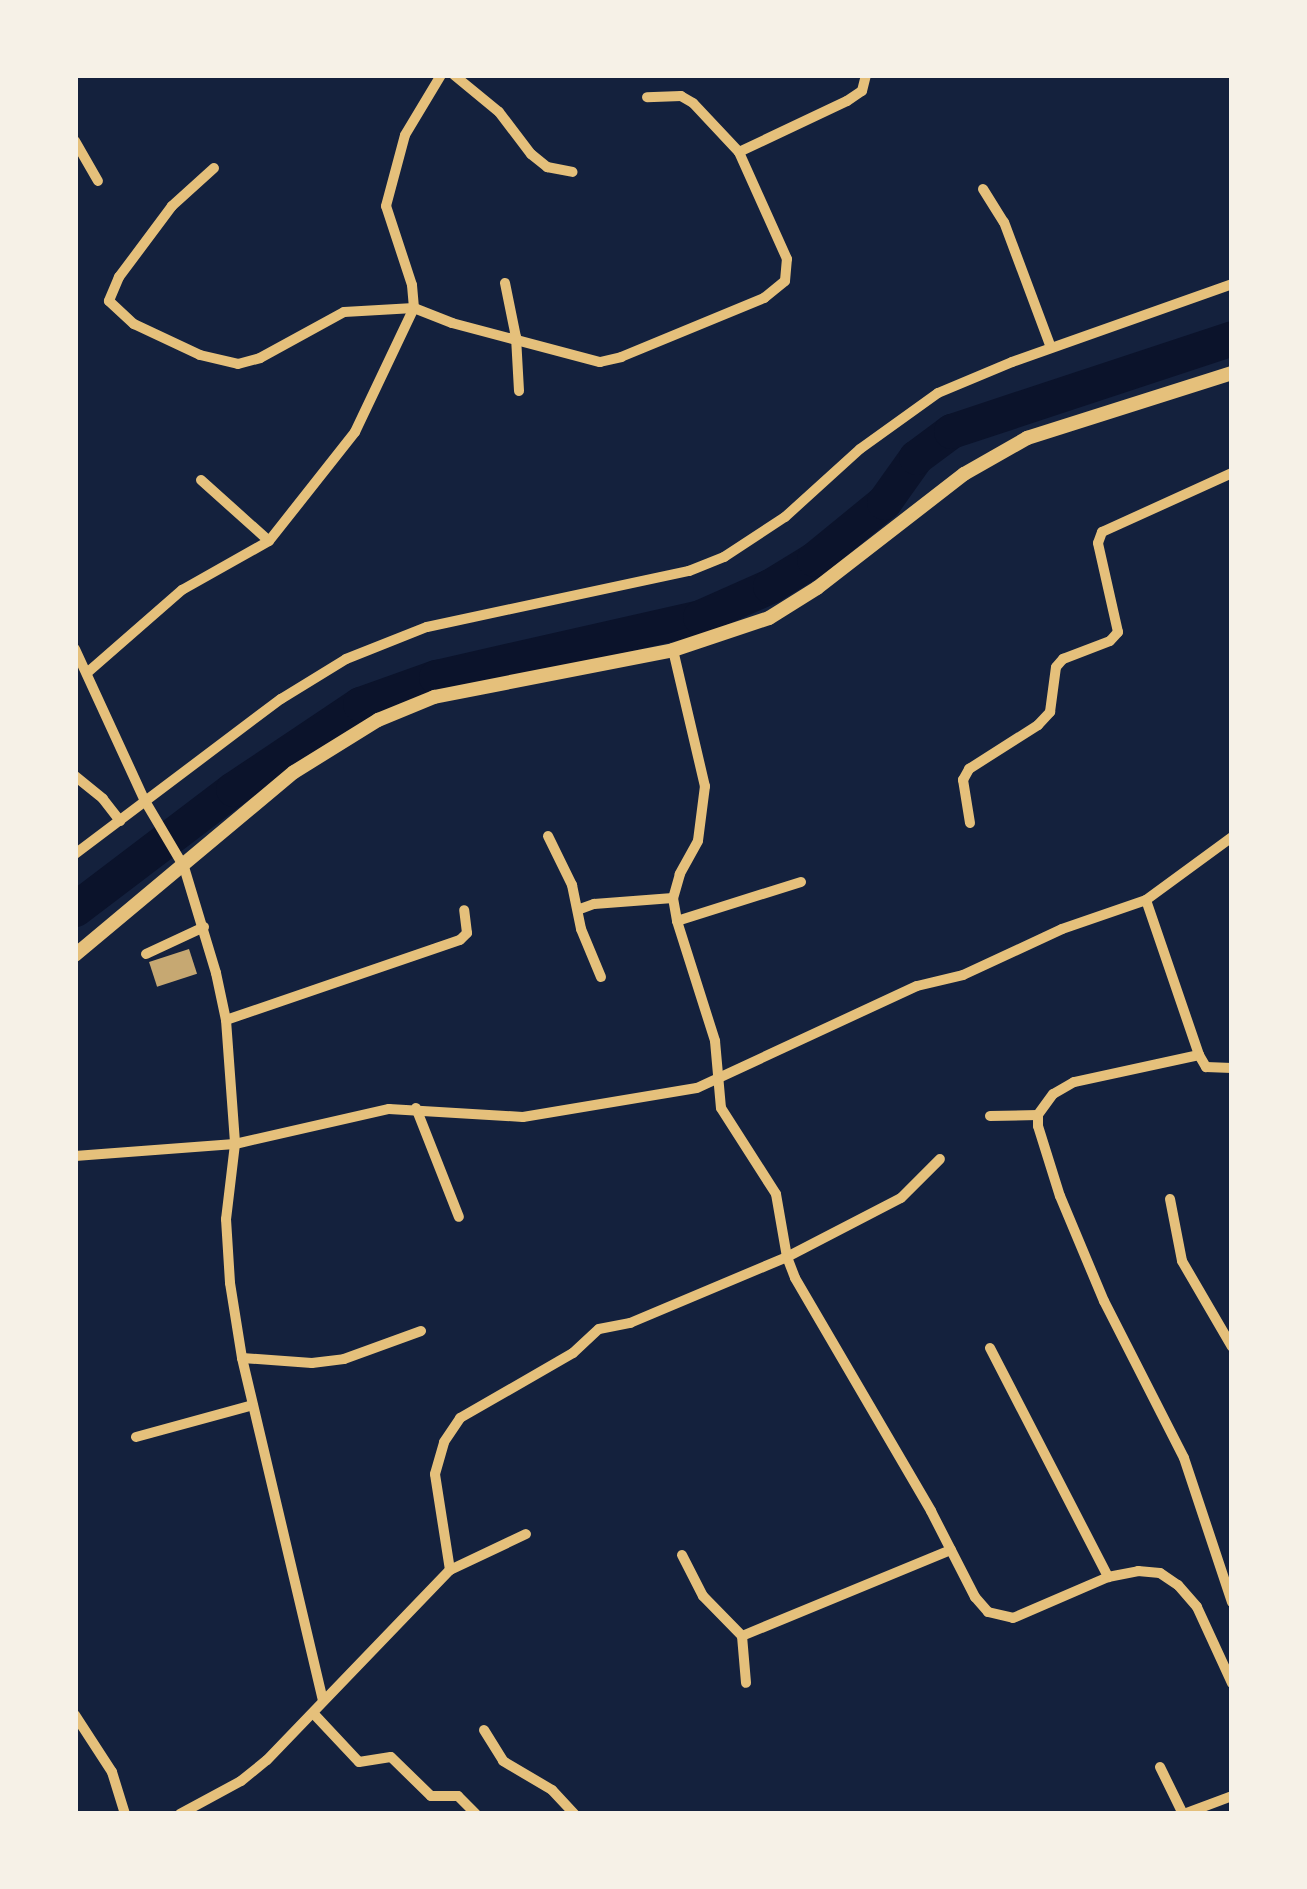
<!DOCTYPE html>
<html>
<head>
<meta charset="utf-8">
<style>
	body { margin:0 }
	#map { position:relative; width:1307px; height:1889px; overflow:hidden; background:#14213d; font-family:"Space Grotesk",sans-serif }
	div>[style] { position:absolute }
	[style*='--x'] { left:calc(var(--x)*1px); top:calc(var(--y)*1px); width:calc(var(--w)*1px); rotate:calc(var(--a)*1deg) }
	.river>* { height:35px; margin:-17.5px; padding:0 17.5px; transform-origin:17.5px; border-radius:17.5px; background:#0b132b }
	.building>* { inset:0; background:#c6a872; transform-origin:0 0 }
	.minor>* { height:10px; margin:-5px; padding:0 5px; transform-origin:5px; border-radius:5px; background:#e5c07b }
	.tertiary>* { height:14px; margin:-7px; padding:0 7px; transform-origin:7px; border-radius:7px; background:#e5c07b }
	span { translate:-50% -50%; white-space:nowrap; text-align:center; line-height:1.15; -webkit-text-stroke:8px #f6f1e7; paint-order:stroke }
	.frame { position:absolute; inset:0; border:78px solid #f6f1e7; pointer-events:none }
</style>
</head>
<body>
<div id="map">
	<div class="river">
		<div style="--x:75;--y:909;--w:198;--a:-37.2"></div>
		<div style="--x:233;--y:789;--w:153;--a:-33.8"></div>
		<div style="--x:360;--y:704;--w:81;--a:-19.6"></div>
		<div style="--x:436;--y:677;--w:271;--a:-12.8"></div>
		<div style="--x:700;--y:617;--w:77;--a:-23.9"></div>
		<div style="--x:770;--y:586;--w:52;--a:-31.5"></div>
		<div style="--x:814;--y:559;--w:90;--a:-39.2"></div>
		<div style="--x:884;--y:502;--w:55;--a:-54.6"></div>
		<div style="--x:916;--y:457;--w:44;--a:-36.6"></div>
		<div style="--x:951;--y:431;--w:296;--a:-18.3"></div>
	</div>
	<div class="building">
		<div style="left:189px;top:949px;width:26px;height:42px;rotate:72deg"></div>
	</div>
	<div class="minor">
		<div style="--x:454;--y:75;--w:58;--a:39.4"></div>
		<div style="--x:499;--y:112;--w:53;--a:52.7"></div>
		<div style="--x:531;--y:154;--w:21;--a:39"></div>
		<div style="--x:547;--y:167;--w:26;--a:11"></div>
		<div style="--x:75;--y:141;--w:46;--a:60.1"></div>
		<div style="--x:739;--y:152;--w:119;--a:-25.3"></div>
		<div style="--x:847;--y:101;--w:18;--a:-34"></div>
		<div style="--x:862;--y:91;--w:16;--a:-76"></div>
		<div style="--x:214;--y:168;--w:57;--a:137.9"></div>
		<div style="--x:172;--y:206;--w:89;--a:126.7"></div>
		<div style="--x:119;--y:277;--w:26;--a:113"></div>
		<div style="--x:109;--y:301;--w:34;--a:43"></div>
		<div style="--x:134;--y:324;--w:73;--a:25.2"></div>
		<div style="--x:200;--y:355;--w:39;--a:13"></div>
		<div style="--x:238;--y:364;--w:23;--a:-15"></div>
		<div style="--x:260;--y:358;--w:96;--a:-28.7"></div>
		<div style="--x:344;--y:312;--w:70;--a:-3.3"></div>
		<div style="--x:414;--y:308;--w:41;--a:21.5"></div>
		<div style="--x:452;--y:323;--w:153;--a:14.8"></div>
		<div style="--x:600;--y:362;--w:22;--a:-13"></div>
		<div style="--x:621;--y:357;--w:155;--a:-22.4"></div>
		<div style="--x:764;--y:298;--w:27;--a:-39"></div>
		<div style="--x:785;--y:281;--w:22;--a:-85"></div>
		<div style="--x:787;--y:259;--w:117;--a:-114.2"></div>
		<div style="--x:739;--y:152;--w:67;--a:-133.2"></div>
		<div style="--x:693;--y:103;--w:14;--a:-150"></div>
		<div style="--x:681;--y:96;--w:34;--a:178"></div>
		<div style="--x:983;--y:189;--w:39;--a:58"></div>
		<div style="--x:1004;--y:222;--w:134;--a:69.5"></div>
		<div style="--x:505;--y:283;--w:55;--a:78.5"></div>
		<div style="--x:516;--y:337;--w:54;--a:86.8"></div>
		<div style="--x:201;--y:480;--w:91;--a:41.9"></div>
		<div style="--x:75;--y:649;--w:167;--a:65.3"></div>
		<div style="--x:145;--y:801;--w:77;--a:59.4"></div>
		<div style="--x:184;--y:867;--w:111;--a:73.2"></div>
		<div style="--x:216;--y:973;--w:48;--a:78"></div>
		<div style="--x:226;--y:1020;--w:124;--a:85.8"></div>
		<div style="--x:235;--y:1144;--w:76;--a:96.8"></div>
		<div style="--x:226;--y:1219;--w:64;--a:86.4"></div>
		<div style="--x:230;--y:1283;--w:76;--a:80.9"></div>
		<div style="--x:242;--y:1358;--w:351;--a:76.7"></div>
		<div style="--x:673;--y:650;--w:140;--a:76.8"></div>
		<div style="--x:705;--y:786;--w:55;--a:97.3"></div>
		<div style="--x:698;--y:841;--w:38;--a:119"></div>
		<div style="--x:680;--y:874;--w:25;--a:106"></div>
		<div style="--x:673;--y:898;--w:23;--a:80"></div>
		<div style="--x:677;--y:921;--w:126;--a:72.4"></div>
		<div style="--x:715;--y:1041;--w:67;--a:84.9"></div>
		<div style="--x:721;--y:1108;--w:102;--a:57.4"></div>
		<div style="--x:776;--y:1194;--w:64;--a:80.1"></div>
		<div style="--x:787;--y:1257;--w:22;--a:69"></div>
		<div style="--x:795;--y:1278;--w:270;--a:59.7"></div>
		<div style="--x:931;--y:1511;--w:97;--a:62.9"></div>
		<div style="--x:975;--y:1597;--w:20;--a:49"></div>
		<div style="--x:988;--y:1612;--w:26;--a:13"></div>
		<div style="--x:1013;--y:1618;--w:103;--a:-23.3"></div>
		<div style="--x:1108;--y:1577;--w:31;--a:-11"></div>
		<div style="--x:1138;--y:1571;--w:22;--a:5"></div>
		<div style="--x:1160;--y:1573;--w:22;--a:34"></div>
		<div style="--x:1178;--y:1585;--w:29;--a:49"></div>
		<div style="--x:1197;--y:1607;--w:84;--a:65.3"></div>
		<div style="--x:88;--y:672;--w:125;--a:-41.1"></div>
		<div style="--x:182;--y:590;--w:100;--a:-29.4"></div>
		<div style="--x:269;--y:541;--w:139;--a:-51.7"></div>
		<div style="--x:355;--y:432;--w:137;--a:-64.6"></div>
		<div style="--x:414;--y:308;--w:23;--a:-95"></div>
		<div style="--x:412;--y:285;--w:83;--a:-108.2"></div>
		<div style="--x:386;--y:206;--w:73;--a:-75"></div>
		<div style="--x:405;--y:135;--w:70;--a:-59"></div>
		<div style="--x:75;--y:776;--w:36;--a:39"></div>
		<div style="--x:103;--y:799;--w:28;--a:52"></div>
		<div style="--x:970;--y:823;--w:44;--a:-99.2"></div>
		<div style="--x:963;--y:780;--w:13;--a:-61"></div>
		<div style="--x:969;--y:769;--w:82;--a:-32.5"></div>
		<div style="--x:1038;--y:725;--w:18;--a:-47"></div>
		<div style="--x:1050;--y:712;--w:45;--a:-82.4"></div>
		<div style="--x:1056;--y:667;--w:11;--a:-49"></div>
		<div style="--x:1063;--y:659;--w:50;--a:-21"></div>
		<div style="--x:1110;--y:641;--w:12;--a:-48"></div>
		<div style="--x:1118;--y:632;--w:91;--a:-102.7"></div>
		<div style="--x:1098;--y:543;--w:12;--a:-70"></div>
		<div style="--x:1102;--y:532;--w:143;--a:-24.4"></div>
		<div style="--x:548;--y:836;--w:55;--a:63.9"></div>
		<div style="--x:572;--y:885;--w:45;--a:78.4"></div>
		<div style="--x:581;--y:929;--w:52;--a:67.4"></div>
		<div style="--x:75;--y:854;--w:258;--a:-37"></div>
		<div style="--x:281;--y:699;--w:76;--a:-31.6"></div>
		<div style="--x:346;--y:659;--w:87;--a:-21.6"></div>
		<div style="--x:427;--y:627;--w:268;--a:-12.1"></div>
		<div style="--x:689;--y:571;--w:38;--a:-22"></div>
		<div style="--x:724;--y:557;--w:73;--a:-33.3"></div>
		<div style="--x:785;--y:517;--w:101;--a:-42.2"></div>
		<div style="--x:860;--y:449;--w:96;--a:-35.7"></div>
		<div style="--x:938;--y:393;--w:80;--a:-22.7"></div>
		<div style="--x:1012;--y:362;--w:233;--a:-19.5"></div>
		<div style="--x:1146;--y:900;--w:164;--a:71.1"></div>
		<div style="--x:1199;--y:1055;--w:14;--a:60"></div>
		<div style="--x:1206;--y:1067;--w:26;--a:2"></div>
		<div style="--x:580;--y:909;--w:15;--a:-20"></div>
		<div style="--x:594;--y:904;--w:79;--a:-4.3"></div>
		<div style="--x:677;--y:921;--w:130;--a:-17.5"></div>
		<div style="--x:146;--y:954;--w:64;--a:-25"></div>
		<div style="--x:226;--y:1020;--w:247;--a:-18.9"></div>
		<div style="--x:460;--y:940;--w:10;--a:-45"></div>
		<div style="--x:467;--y:933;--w:23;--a:-97"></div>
		<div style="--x:1199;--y:1055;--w:128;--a:167.8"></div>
		<div style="--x:1074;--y:1082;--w:24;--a:150"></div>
		<div style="--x:1053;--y:1094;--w:26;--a:126"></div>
		<div style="--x:1038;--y:1115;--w:11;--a:90"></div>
		<div style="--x:1038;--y:1126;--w:73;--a:72.6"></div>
		<div style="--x:1060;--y:1196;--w:114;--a:67.3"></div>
		<div style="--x:1104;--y:1301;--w:176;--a:63"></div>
		<div style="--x:1184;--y:1458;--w:152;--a:71.6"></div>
		<div style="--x:416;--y:1108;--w:117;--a:68.5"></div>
		<div style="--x:990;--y:1116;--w:48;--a:-1.2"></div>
		<div style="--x:75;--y:1156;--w:160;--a:-4.3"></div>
		<div style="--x:235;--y:1144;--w:158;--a:-12.8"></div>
		<div style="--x:389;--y:1109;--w:134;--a:3.4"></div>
		<div style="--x:523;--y:1117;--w:176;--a:-9.5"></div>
		<div style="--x:697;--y:1088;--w:242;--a:-24.9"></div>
		<div style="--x:917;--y:986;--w:47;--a:-13.4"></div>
		<div style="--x:963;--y:975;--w:109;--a:-24.9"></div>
		<div style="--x:1062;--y:929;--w:89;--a:-19"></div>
		<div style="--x:1146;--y:900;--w:107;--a:-36.2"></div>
		<div style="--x:1170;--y:1199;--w:63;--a:79"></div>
		<div style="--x:1182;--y:1261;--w:99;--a:59.8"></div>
		<div style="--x:990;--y:1348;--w:258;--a:62.7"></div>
		<div style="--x:242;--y:1358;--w:70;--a:4.1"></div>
		<div style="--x:312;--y:1363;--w:32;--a:-7"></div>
		<div style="--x:344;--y:1359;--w:82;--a:-20"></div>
		<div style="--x:136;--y:1437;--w:121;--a:-15.3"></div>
		<div style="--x:682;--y:1555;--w:46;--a:62.9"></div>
		<div style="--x:703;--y:1596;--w:56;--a:45.7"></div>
		<div style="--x:742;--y:1636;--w:47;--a:85.1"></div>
		<div style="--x:450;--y:1570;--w:84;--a:-25.3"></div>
		<div style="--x:742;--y:1636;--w:226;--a:-22.4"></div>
		<div style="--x:313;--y:1713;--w:67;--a:46.8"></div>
		<div style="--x:359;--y:1762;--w:32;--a:-9"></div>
		<div style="--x:391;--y:1757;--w:56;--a:44.3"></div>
		<div style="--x:431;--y:1796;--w:27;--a:0"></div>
		<div style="--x:458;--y:1796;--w:25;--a:45"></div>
		<div style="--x:75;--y:1715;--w:68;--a:57"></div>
		<div style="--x:112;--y:1772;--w:44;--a:72.8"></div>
		<div style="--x:484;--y:1730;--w:36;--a:58"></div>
		<div style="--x:503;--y:1761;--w:57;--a:30.6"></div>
		<div style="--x:552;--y:1790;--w:33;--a:47"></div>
		<div style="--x:1160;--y:1767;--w:52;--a:63.9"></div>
		<div style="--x:180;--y:1814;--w:69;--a:-28.4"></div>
		<div style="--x:241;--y:1781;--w:33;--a:-39"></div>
		<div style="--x:267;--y:1760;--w:264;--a:-46.1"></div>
		<div style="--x:450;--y:1570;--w:97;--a:-98.9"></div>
		<div style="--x:435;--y:1474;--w:33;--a:-74"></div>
		<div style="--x:444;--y:1442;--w:29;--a:-56"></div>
		<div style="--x:460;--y:1418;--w:130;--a:-29.9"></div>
		<div style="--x:573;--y:1353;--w:35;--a:-43"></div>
		<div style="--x:599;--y:1329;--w:32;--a:-11"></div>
		<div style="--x:630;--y:1323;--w:170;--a:-22.8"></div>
		<div style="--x:787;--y:1257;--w:128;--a:-27.4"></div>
		<div style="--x:901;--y:1198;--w:55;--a:-45"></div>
		<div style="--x:1184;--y:1814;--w:51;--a:-20.6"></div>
	</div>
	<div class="tertiary">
		<div style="--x:75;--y:955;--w:285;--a:-39.9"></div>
		<div style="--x:294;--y:772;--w:99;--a:-31.8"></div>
		<div style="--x:378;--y:720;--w:61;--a:-22.3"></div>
		<div style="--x:434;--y:697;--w:244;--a:-11.1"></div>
		<div style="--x:673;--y:650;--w:101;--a:-18.4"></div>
		<div style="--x:769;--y:618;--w:57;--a:-32"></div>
		<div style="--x:817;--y:588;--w:186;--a:-37.8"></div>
		<div style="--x:964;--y:474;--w:73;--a:-29.7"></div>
		<div style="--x:1027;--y:438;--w:215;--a:-17.6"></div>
	</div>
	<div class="frame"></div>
</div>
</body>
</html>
